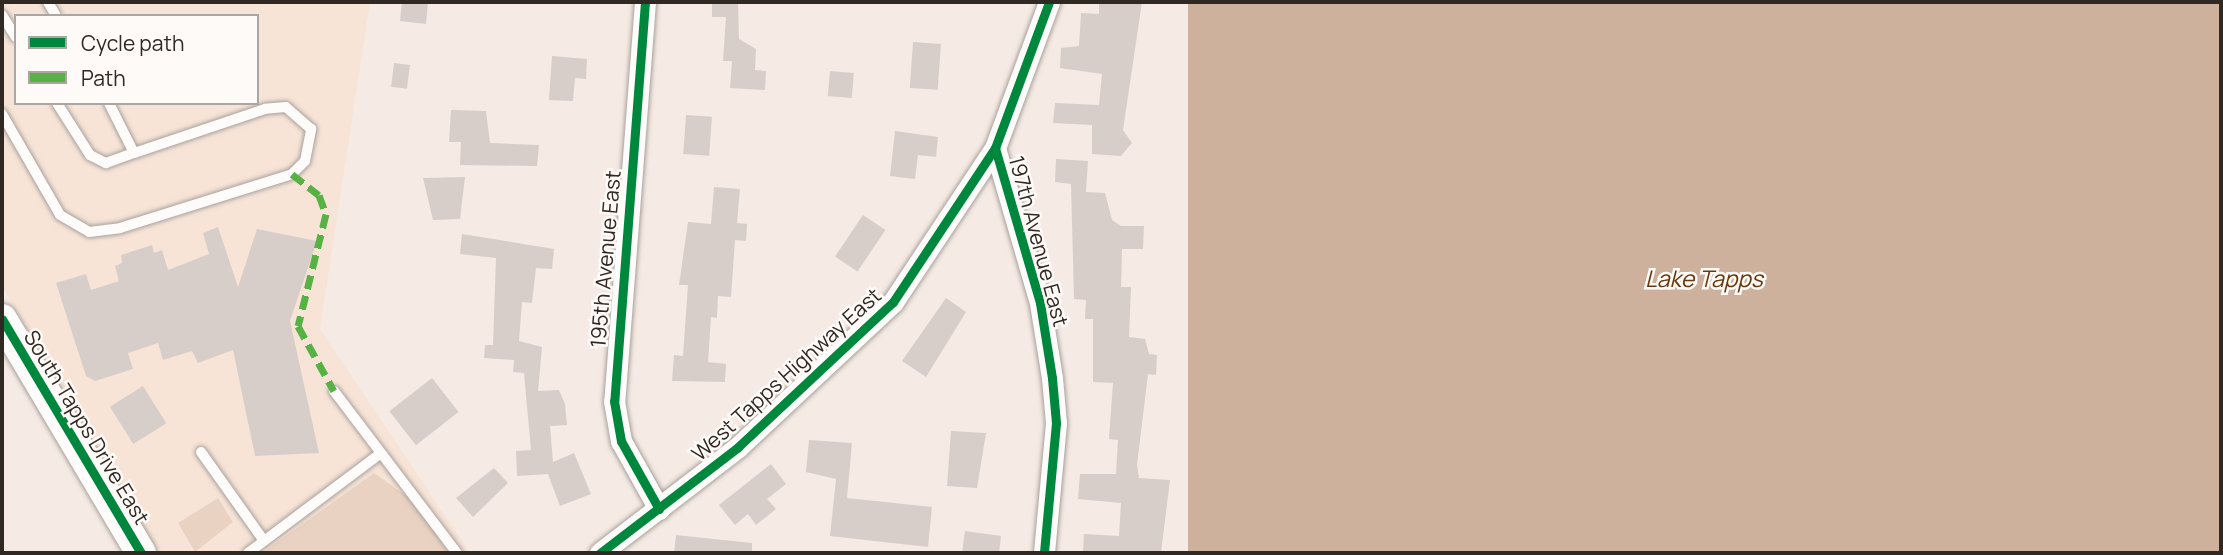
<!DOCTYPE html>
<html>
<head>
<meta charset="utf-8">
<style>
	body { margin:0 }
	#map { position:relative; width:2223px; height:555px; overflow:hidden; background:#f5eae4; font-family:Manrope,sans-serif }
	div>[style] { position:absolute }
	[style*='--x'] { left:calc(var(--x)*1px); top:calc(var(--y)*1px); width:calc(var(--w)*1px); rotate:calc(var(--a)*1deg) }
	.built>* { inset:0; background:#f7e4d7 }
	.green>* { inset:0; background:#ead2c2 }
	.water>* { inset:0; background:#ceb19d; transform-origin:0 0 }
	.building>* { inset:0; background:#d7ceca; transform-origin:0 0 }
	.roads { filter:drop-shadow(0 0 2px #a9a19c) drop-shadow(0 0 2px #a9a19c) }
	.lane>* { height:10px; margin:-5px; padding:0 5px; transform-origin:5px; border-radius:5px; background:#fefcfb }
	.street>* { height:21px; margin:-10.5px; padding:0 10.5px; transform-origin:10.5px; border-radius:10.5px; background:#fefcfb }
	.secondary>* { height:30px; margin:-15px; padding:0 15px; transform-origin:15px; border-radius:15px; background:#fefcfb }
	.quiet>* { height:7px; margin-top:-3.5px; transform-origin:0; background:repeating-linear-gradient(90deg,#56b245 0 14px,transparent 0 21px) }
	.cycleway>* { height:9px; margin:-4.5px; padding:0 4.5px; transform-origin:4.5px; border-radius:4.5px; background:#00873e }
	span { translate:-50% -50%; white-space:nowrap; text-align:center; line-height:1.15; -webkit-text-stroke:5px #fefaf7; paint-order:stroke }
	.street-label { font-size:21px; color:#2f2823 }
	.water-label { font-size:23px; color:#69380c; font-style:italic }
	.frame { position:absolute; inset:0; border:4px solid #2f2823; pointer-events:none }
	.legend { position:absolute; left:14px; top:14px; width:245px; height:91px; box-sizing:border-box; background:#fefaf7; border:2px solid #aba6a2; margin:0; padding:9px 12px; list-style:none; font-size:21px; color:#2f2823 }
	.legend li { display:flex; align-items:center; gap:14px; height:35px }
	.legend b { width:35px; border:2px solid #aba6a2 }
</style>
</head>
<body>
<div id="map">
	<div class="built">
		<div style="clip-path:polygon(evenodd,2px 2px,370px 2px,320px 329px,470px 553px,159px 553px,2px 286px,2px 2px,16px 16px,257px 16px,257px 103px,16px 103px,16px 16px)"></div>
	</div>
	<div class="green">
		<div style="clip-path:polygon(374px 473px,421px 506px,448px 553px,262px 553px)"></div>
		<div style="clip-path:polygon(218px 498px,233px 522px,195px 552px,178px 523px)"></div>
	</div>
	<div class="water">
		<div style="left:1188px;top:2px;width:1033px;height:552px"></div>
	</div>
	<div class="building">
		<div style="clip-path:polygon(402px 2px,428px 2px,426px 24px,400px 21px)"></div>
		<div style="clip-path:polygon(712px 2px,738px 2px,739px 39px,756px 49px,755px 70px,766px 71px,765px 90px,730px 88px,732px 61px,723px 61px,726px 17px,712px 17px)"></div>
		<div style="clip-path:polygon(1099px 2px,1142px 2px,1123px 130px,1132px 143px,1121px 156px,1092px 154px,1092px 125px,1053px 123px,1055px 103px,1099px 105px,1102px 74px,1060px 68px,1061px 48px,1079px 46px,1081px 13px,1099px 14px)"></div>
		<div style="left:913px;top:42px;width:28px;height:46px;rotate:4deg"></div>
		<div style="clip-path:polygon(552px 56px,587px 59px,586px 79px,575px 78px,573px 101px,549px 100px)"></div>
		<div style="left:394px;top:63px;width:16px;height:24px;rotate:7deg"></div>
		<div style="left:830px;top:71px;width:24px;height:25px;rotate:5deg"></div>
		<div style="clip-path:polygon(451px 110px,486px 111px,490px 143px,539px 145px,537px 166px,460px 165px,461px 142px,449px 142px)"></div>
		<div style="left:686px;top:115px;width:26px;height:39px;rotate:4deg"></div>
		<div style="clip-path:polygon(895px 131px,938px 137px,936px 157px,918px 155px,915px 179px,890px 176px)"></div>
		<div style="clip-path:polygon(1056px 159px,1088px 161px,1086px 192px,1105px 193px,1112px 220px,1121px 226px,1144px 226px,1143px 249px,1122px 249px,1121px 287px,1131px 287px,1129px 337px,1145px 339px,1149px 354px,1157px 355px,1156px 375px,1148px 374px,1137px 465px,1139px 478px,1170px 480px,1161px 553px,1083px 553px,1084px 534px,1119px 536px,1121px 503px,1078px 499px,1080px 474px,1116px 474px,1118px 440px,1109px 439px,1113px 383px,1093px 382px,1093px 319px,1085px 319px,1086px 300px,1074px 299px,1071px 184px,1055px 182px)"></div>
		<div style="clip-path:polygon(465px 177px,460px 219px,433px 220px,423px 178px)"></div>
		<div style="clip-path:polygon(714px 187px,740px 189px,737px 223px,747px 224px,746px 241px,735px 240px,731px 297px,718px 296px,717px 318px,711px 317px,708px 362px,726px 364px,725px 382px,672px 381px,674px 355px,683px 356px,688px 285px,679px 285px,688px 222px,711px 224px)"></div>
		<div style="left:863px;top:215px;width:27px;height:50px;rotate:34deg"></div>
		<div style="clip-path:polygon(218px 227px,238px 287px,257px 229px,317px 241px,290px 321px,319px 453px,255px 456px,233px 350px,198px 363px,192px 351px,163px 360px,158px 343px,128px 353px,133px 369px,95px 381px,86px 376px,56px 283px,86px 274px,91px 290px,119px 281px,115px 266px,122px 263px,121px 255px,152px 245px,154px 253px,162px 250px,168px 270px,209px 254px,203px 233px)"></div>
		<div style="clip-path:polygon(462px 234px,554px 249px,552px 269px,536px 268px,532px 303px,522px 302px,519px 341px,542px 347px,538px 391px,559px 390px,565px 404px,567px 425px,550px 426px,553px 462px,574px 453px,591px 494px,560px 506px,548px 474px,517px 476px,516px 451px,531px 450px,524px 373px,513px 372px,514px 360px,484px 358px,485px 345px,493px 345px,496px 258px,460px 254px)"></div>
		<div style="clip-path:polygon(946px 298px,966px 312px,926px 377px,902px 361px)"></div>
		<div style="left:432px;top:378px;width:43px;height:54px;rotate:52deg"></div>
		<div style="left:143px;top:386px;width:44px;height:39px;rotate:58deg"></div>
		<div style="clip-path:polygon(951px 431px,986px 433px,977px 488px,947px 486px)"></div>
		<div style="clip-path:polygon(809px 440px,852px 443px,847px 498px,932px 507px,928px 547px,830px 536px,836px 479px,806px 472px)"></div>
		<div style="clip-path:polygon(771px 464px,786px 484px,767px 499px,776px 509px,756px 525px,748px 514px,735px 525px,719px 505px)"></div>
		<div style="clip-path:polygon(494px 468px,508px 483px,473px 517px,456px 498px)"></div>
		<div style="clip-path:polygon(965px 531px,1001px 536px,999px 553px,962px 553px)"></div>
		<div style="clip-path:polygon(676px 535px,752px 543px,752px 553px,674px 553px)"></div>
	</div>
	<div class="roads">
		<div class="lane">
			<div style="--x:48;--y:2;--w:16;--a:60"></div>
			<div style="--x:2;--y:15;--w:26;--a:58"></div>
			<div style="--x:57;--y:103;--w:62;--a:57.6"></div>
			<div style="--x:90;--y:155;--w:18;--a:27"></div>
			<div style="--x:106;--y:163;--w:30;--a:-20"></div>
			<div style="--x:134;--y:153;--w:56;--a:-116.6"></div>
			<div style="--x:2;--y:114;--w:116;--a:60.1"></div>
			<div style="--x:60;--y:215;--w:34;--a:30"></div>
			<div style="--x:89;--y:232;--w:31;--a:-7"></div>
			<div style="--x:120;--y:228;--w:180;--a:-17.4"></div>
			<div style="--x:292;--y:174;--w:18;--a:-45"></div>
			<div style="--x:305;--y:161;--w:33;--a:-79"></div>
			<div style="--x:311;--y:129;--w:33;--a:-139"></div>
			<div style="--x:286;--y:107;--w:21;--a:175"></div>
			<div style="--x:265;--y:109;--w:138;--a:161.4"></div>
			<div style="--x:334;--y:391;--w:203;--a:52.8"></div>
			<div style="--x:201;--y:452;--w:109;--a:54.7"></div>
			<div style="--x:248;--y:553;--w:166;--a:-36.9"></div>
		</div>
		<div class="street">
			<div style="--x:645;--y:2;--w:400;--a:94.4"></div>
			<div style="--x:614;--y:401;--w:41;--a:80.1"></div>
			<div style="--x:621;--y:441;--w:78;--a:60.8"></div>
			<div style="--x:995;--y:148;--w:161;--a:73.8"></div>
			<div style="--x:1040;--y:303;--w:76;--a:80.9"></div>
			<div style="--x:1052;--y:378;--w:45;--a:84.9"></div>
			<div style="--x:1056;--y:423;--w:131;--a:95.3"></div>
			<div style="--x:600;--y:553;--w:174;--a:-37.5"></div>
			<div style="--x:738;--y:447;--w:212;--a:-43.1"></div>
			<div style="--x:893;--y:302;--w:185;--a:-56.5"></div>
			<div style="--x:995;--y:148;--w:156;--a:-69.7"></div>
		</div>
		<div class="secondary">
			<div style="--x:2;--y:319;--w:272;--a:59.3"></div>
		</div>
	</div>
	<div class="quiet">
		<div style="--x:292;--y:174;--w:34;--a:38"></div>
		<div style="--x:319;--y:195;--w:20;--a:70"></div>
		<div style="--x:326;--y:214;--w:115;--a:104"></div>
		<div style="--x:298;--y:326;--w:74;--a:61"></div>
	</div>
	<div class="cycleway">
		<div style="--x:645;--y:2;--w:400;--a:94.4"></div>
		<div style="--x:614;--y:401;--w:41;--a:80.1"></div>
		<div style="--x:621;--y:441;--w:78;--a:60.8"></div>
		<div style="--x:995;--y:148;--w:161;--a:73.8"></div>
		<div style="--x:1040;--y:303;--w:76;--a:80.9"></div>
		<div style="--x:1052;--y:378;--w:45;--a:84.9"></div>
		<div style="--x:1056;--y:423;--w:131;--a:95.3"></div>
		<div style="--x:2;--y:319;--w:272;--a:59.3"></div>
		<div style="--x:600;--y:553;--w:174;--a:-37.5"></div>
		<div style="--x:738;--y:447;--w:212;--a:-43.1"></div>
		<div style="--x:893;--y:302;--w:185;--a:-56.5"></div>
		<div style="--x:995;--y:148;--w:156;--a:-69.7"></div>
	</div>
	<div class="street-label">
		<span style="left:1039px;top:241px;rotate:75deg">197th Avenue East</span>
		<span style="left:605px;top:259px;rotate:-85deg">195th Avenue East</span>
		<span style="left:786px;top:374px;rotate:-42deg">West Tapps Highway East</span>
		<span style="left:87px;top:427px;rotate:59deg">South Tapps Drive East</span>
	</div>
	<div class="water-label">
		<span style="left:1704px;top:278px">Lake Tapps</span>
	</div>
	<div class="frame"></div>
	<ul class="legend">
	<li><b style="height:9px;background:#00873e"></b>Cycle path</li>
	<li><b style="height:9px;background:#56b245"></b>Path</li>
	</ul>
</div>
</body>
</html>
